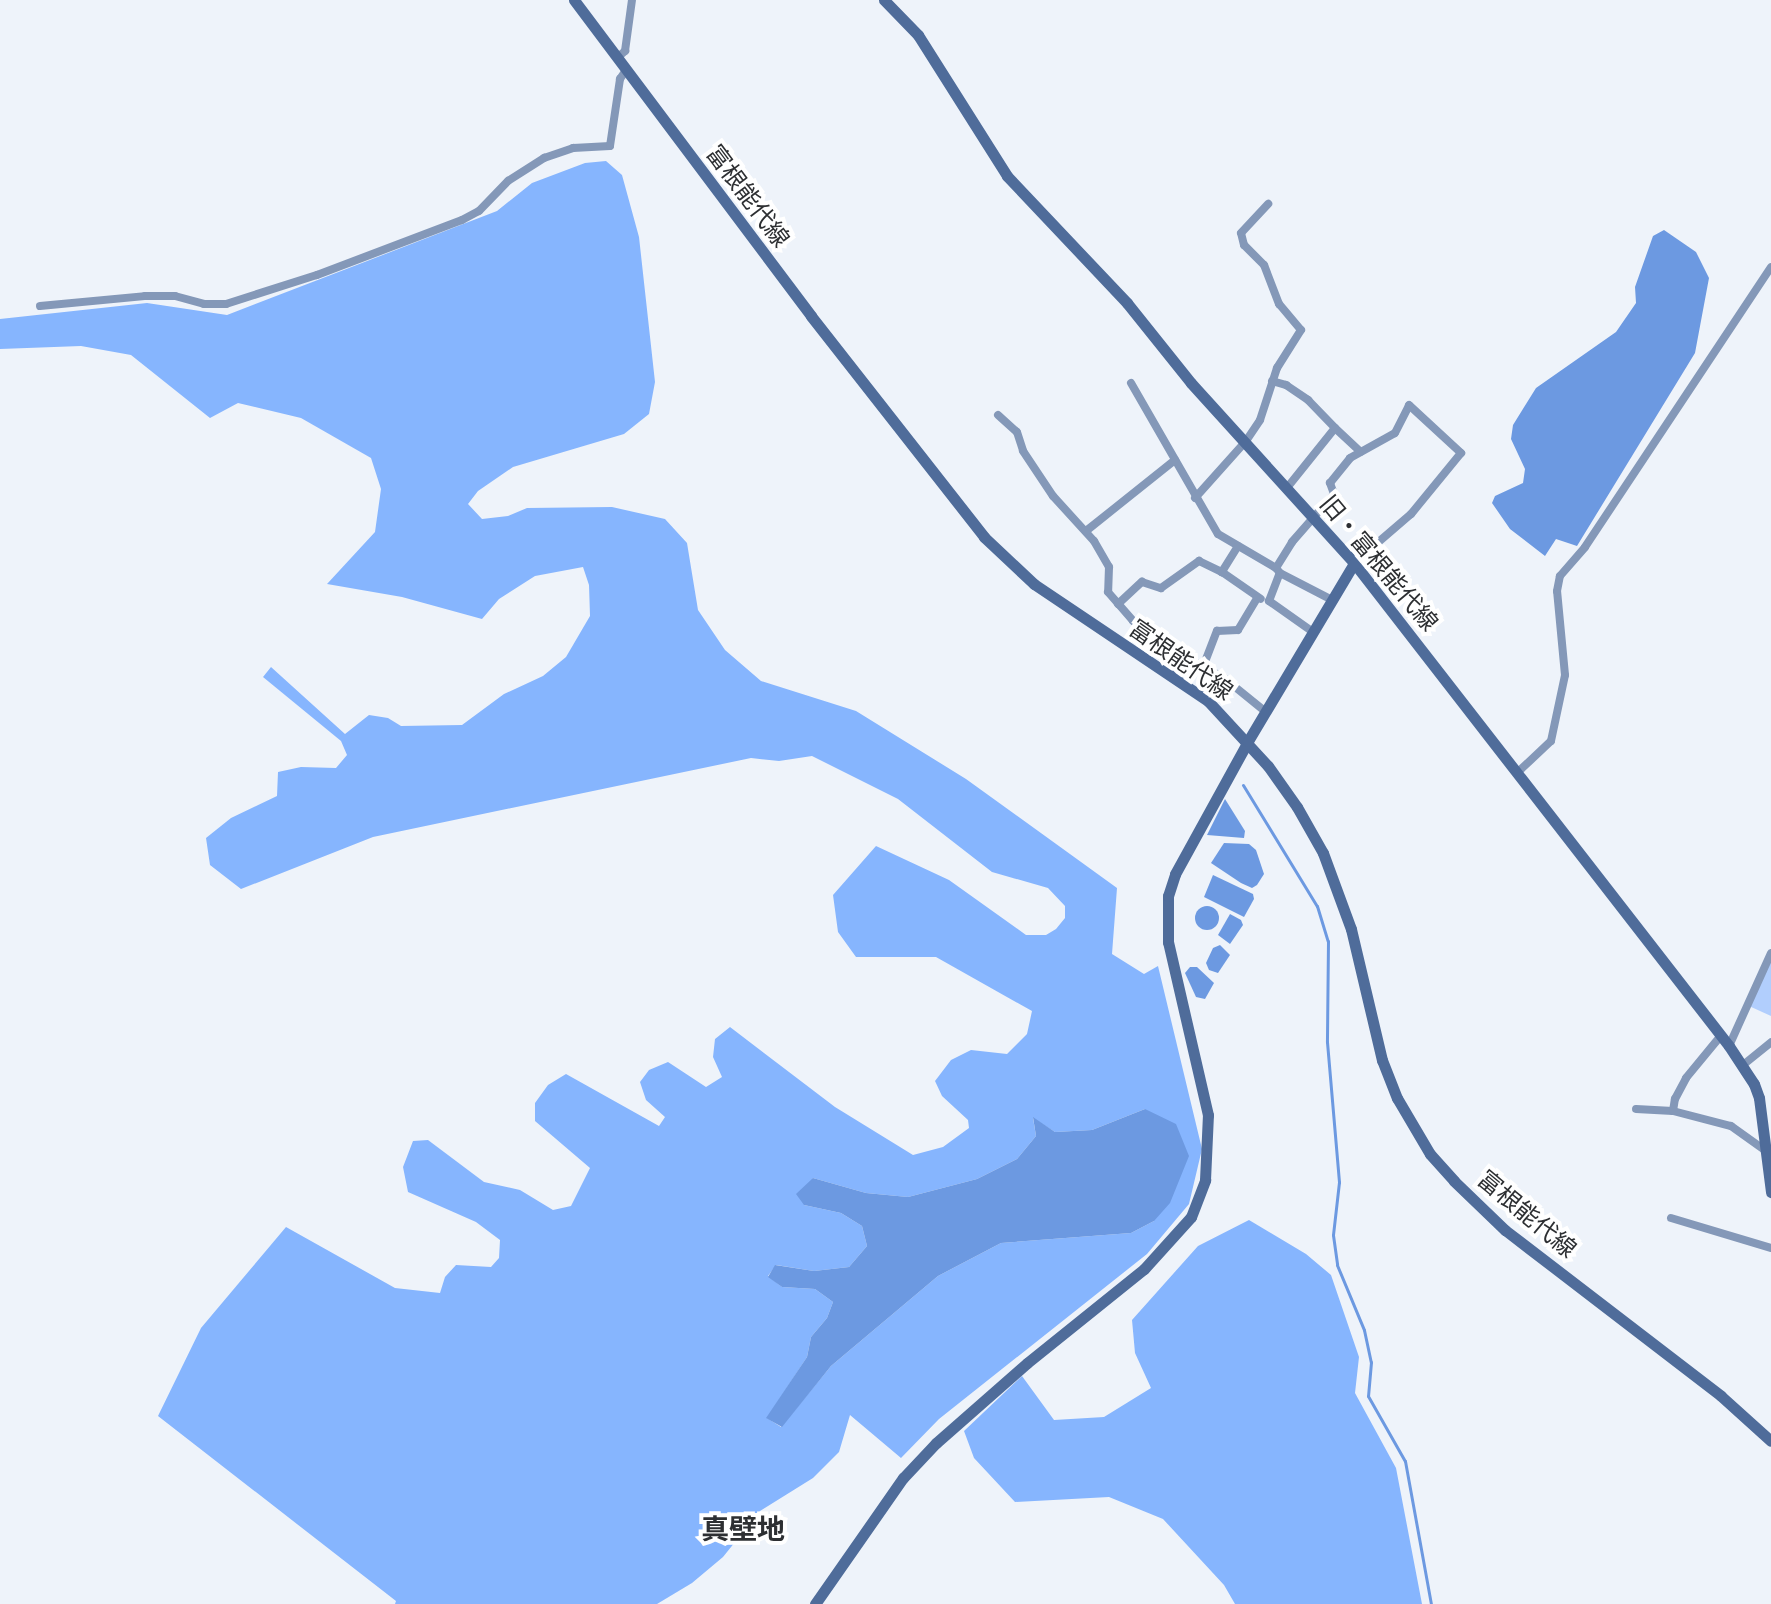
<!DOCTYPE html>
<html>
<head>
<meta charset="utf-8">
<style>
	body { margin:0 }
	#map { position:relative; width:1771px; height:1604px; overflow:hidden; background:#eef3fa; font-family:Merriweather,"Noto Sans JP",serif }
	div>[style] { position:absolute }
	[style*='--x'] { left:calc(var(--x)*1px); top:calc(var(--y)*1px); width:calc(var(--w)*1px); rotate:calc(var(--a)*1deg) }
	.green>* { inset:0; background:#b1cefd }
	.forest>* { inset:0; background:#86b5fe }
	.water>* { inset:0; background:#6c99e1 }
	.round { border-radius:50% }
	.stream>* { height:3px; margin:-1.5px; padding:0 1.5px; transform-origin:1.5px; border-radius:1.5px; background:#6c99e1 }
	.street>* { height:8px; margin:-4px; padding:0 4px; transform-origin:4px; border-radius:4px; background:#8498b8 }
	.secondary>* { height:11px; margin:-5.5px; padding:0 5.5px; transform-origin:5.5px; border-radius:5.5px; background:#4f6c9a }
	span { translate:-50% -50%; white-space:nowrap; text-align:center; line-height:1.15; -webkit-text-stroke:8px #fff; paint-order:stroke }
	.street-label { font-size:24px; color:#2d2f32 }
	.quarter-label { font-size:28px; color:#2d2f32; font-weight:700 }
</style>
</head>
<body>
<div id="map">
	<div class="green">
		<div style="clip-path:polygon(1771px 960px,1771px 1016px,1749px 1006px)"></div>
	</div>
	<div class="forest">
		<div style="clip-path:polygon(evenodd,606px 161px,622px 175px,639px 237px,655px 382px,649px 414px,624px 434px,513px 467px,478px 491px,468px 504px,482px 519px,508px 516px,527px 508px,612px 507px,665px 519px,687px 543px,698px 610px,725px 650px,761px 681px,856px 711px,966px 779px,1117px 888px,1112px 954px,1144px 974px,1158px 966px,1202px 1149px,1189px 1204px,1147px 1254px,939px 1419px,901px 1458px,850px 1415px,839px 1452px,813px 1478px,760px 1511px,723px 1557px,692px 1583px,657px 1604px,395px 1604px,396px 1601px,158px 1416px,201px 1328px,286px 1227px,395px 1288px,440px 1293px,445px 1277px,456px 1265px,491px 1267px,499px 1258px,500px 1240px,476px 1222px,408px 1192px,403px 1167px,413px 1141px,428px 1140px,484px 1182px,520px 1190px,553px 1210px,571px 1206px,590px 1168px,535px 1121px,535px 1103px,548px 1085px,566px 1074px,659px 1126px,665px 1117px,646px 1100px,640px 1082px,649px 1070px,668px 1062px,706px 1087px,722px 1077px,713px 1057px,715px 1039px,730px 1027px,835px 1107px,913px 1155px,943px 1147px,969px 1128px,968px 1120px,942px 1096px,935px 1081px,951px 1060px,971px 1050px,1007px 1054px,1027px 1034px,1032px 1011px,936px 957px,856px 957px,838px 932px,833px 895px,876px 846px,949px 880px,1026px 935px,1046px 935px,1056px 929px,1065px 918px,1065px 906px,1048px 888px,992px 872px,898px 799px,812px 756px,779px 761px,751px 758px,373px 837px,241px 889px,210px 865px,206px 838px,231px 818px,277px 796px,278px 772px,301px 767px,336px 768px,347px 755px,341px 741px,263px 677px,271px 667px,345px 734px,369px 715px,388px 718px,401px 726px,462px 725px,504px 694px,543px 676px,566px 657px,590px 616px,589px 585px,583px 567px,535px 576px,499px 599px,482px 619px,402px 597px,327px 584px,375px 532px,381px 489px,371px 458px,301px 418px,238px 403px,210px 418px,131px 355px,81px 346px,0 349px,0 319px,147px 303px,227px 315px,497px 211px,532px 183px,585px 163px,606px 161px,1145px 1109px,1154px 1221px,1131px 1233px,1001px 1243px,938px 1276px,831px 1366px,781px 1427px,767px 1418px,807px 1357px,811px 1337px,827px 1318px,833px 1302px,815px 1289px,782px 1287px,768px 1276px,776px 1265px,814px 1271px,849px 1267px,867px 1246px,862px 1226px,841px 1213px,804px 1205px,813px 1178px,866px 1193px,908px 1197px,977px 1179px,1017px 1159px,1036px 1136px,1033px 1118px,1055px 1132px,1092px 1130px,1145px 1109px)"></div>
		<div style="clip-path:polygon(1249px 1220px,1306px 1254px,1331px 1275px,1359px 1357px,1355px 1393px,1396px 1468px,1422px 1604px,1235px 1604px,1224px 1585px,1163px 1519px,1109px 1497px,1015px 1502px,974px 1458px,964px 1431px,1022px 1376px,1054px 1420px,1104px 1417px,1151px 1388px,1135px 1353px,1132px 1320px,1198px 1246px)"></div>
	</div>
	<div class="water">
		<div style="clip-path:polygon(1664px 230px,1696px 252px,1709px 278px,1695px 353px,1577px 546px,1556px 539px,1545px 556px,1510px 529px,1492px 503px,1495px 496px,1523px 483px,1525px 469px,1511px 439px,1513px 425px,1536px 388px,1616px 332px,1636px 303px,1635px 287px,1653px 236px)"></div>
		<div style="clip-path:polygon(1225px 799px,1245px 831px,1244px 838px,1207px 835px)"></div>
		<div style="clip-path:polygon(1224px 843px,1249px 844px,1256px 850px,1264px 874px,1257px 885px,1252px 888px,1241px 883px,1211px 863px)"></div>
		<div style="clip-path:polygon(1213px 875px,1253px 894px,1254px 899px,1244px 917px,1204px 897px)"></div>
		<div class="round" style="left:1195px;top:906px;width:24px;height:24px"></div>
		<div style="clip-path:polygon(1230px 914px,1241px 920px,1243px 925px,1230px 944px,1218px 935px)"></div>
		<div style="clip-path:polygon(1220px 945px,1230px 955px,1218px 973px,1209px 970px,1206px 963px,1213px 948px)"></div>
		<div style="clip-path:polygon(1190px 967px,1197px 967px,1214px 983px,1205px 999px,1196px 997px,1185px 973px)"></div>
		<div style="clip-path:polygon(1145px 1109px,1176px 1124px,1189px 1156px,1170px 1203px,1154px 1221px,1131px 1233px,1001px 1243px,938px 1276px,831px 1366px,782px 1427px,766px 1418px,807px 1357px,811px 1337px,827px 1318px,833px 1302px,815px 1289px,782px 1287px,768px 1277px,775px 1265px,814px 1271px,849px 1267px,867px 1246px,862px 1226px,841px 1213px,804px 1205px,796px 1194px,813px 1178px,866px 1193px,908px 1197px,977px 1179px,1017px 1159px,1036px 1136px,1033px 1117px,1055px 1132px,1092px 1130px)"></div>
	</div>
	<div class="stream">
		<div style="--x:1243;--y:785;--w:142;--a:58.6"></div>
		<div style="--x:1317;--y:906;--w:37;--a:73"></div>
		<div style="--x:1328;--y:941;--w:101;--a:90.6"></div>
		<div style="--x:1327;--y:1042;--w:141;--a:85.1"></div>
		<div style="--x:1339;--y:1182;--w:53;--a:96.5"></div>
		<div style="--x:1333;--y:1235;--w:30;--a:82"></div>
		<div style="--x:1337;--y:1265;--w:70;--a:67.4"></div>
		<div style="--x:1364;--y:1330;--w:33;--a:78"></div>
		<div style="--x:1371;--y:1362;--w:34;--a:95"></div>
		<div style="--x:1368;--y:1396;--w:75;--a:60.4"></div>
		<div style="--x:1405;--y:1461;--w:145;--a:79.7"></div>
	</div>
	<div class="street">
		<div style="--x:617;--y:58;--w:11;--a:-41"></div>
		<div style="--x:625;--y:51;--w:51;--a:-82.2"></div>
		<div style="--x:40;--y:306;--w:105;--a:-5.4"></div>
		<div style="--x:145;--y:296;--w:30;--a:0"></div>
		<div style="--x:175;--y:296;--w:30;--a:15"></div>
		<div style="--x:204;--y:304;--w:22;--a:0"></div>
		<div style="--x:226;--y:304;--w:96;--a:-17.7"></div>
		<div style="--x:317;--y:275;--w:155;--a:-20.8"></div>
		<div style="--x:462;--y:220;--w:19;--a:-28"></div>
		<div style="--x:479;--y:211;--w:42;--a:-46"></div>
		<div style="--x:508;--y:181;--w:43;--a:-32.6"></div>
		<div style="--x:544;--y:158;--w:31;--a:-19"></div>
		<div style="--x:573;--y:148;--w:37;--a:-3"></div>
		<div style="--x:610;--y:146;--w:68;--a:-81.5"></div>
		<div style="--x:620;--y:79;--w:11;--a:-56"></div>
		<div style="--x:1272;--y:381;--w:15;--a:16"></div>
		<div style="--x:1286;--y:385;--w:27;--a:34"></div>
		<div style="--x:1308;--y:400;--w:39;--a:46"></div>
		<div style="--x:1335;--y:428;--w:77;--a:128.7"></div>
		<div style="--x:1131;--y:383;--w:174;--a:60.1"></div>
		<div style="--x:1218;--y:534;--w:67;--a:30.4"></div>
		<div style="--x:998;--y:415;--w:25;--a:42"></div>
		<div style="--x:1017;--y:432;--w:20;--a:72"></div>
		<div style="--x:1023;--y:451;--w:54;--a:56.3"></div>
		<div style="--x:1053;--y:496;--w:61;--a:47.7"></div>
		<div style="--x:1094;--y:541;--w:30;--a:60"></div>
		<div style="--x:1109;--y:567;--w:25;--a:92"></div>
		<div style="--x:1108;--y:592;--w:38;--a:49"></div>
		<div style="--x:1133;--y:621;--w:55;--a:35.4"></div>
		<div style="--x:1178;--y:653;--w:52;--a:28.5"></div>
		<div style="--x:1224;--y:678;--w:55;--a:39.1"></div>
		<div style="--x:1335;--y:428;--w:35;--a:43"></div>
		<div style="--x:1195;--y:498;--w:76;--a:-48.2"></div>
		<div style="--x:1246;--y:441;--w:25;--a:-56"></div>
		<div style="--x:1260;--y:420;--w:55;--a:-71.9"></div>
		<div style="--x:1277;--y:368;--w:45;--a:-57.7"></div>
		<div style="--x:1301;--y:330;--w:34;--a:-130"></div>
		<div style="--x:1279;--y:304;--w:42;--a:-111"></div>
		<div style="--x:1264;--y:265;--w:28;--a:-135"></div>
		<div style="--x:1244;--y:245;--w:12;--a:-104"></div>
		<div style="--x:1241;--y:233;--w:40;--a:-47"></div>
		<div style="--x:1086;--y:531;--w:114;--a:-38.6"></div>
		<div style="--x:1238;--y:546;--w:31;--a:122"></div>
		<div style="--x:1222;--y:572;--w:47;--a:34.7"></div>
		<div style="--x:1280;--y:573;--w:59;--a:27.4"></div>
		<div style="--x:1118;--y:604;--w:33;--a:-43"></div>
		<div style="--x:1142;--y:582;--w:20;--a:18"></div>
		<div style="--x:1161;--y:588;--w:47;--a:-35.4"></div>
		<div style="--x:1199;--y:561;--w:25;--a:26"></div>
		<div style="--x:1313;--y:632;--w:54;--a:-144.8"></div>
		<div style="--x:1269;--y:601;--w:30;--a:-69"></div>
		<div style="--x:1280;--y:573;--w:6;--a:-129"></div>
		<div style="--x:1276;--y:568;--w:31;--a:-58"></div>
		<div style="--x:1292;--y:542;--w:64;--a:-48.8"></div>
		<div style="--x:1334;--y:494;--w:12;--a:-110"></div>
		<div style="--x:1330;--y:483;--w:32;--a:-51"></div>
		<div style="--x:1350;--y:458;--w:51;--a:-29.1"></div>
		<div style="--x:1395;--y:433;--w:31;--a:-63"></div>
		<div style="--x:1409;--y:405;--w:71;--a:42.7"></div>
		<div style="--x:1461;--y:453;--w:79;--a:129.3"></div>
		<div style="--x:1411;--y:514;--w:75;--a:139.3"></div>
		<div style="--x:1203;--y:667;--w:39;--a:-69"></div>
		<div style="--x:1217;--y:631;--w:21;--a:-3"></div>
		<div style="--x:1238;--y:630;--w:37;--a:-59"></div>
		<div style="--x:1172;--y:676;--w:23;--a:-59"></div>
		<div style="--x:1518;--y:772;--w:45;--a:-43.2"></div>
		<div style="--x:1551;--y:741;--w:67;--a:-78"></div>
		<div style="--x:1565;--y:675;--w:84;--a:-95.4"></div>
		<div style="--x:1557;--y:591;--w:15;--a:-79"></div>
		<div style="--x:1560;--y:576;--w:38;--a:-49"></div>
		<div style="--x:1585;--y:547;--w:336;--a:-56.4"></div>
		<div style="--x:1729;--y:1046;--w:102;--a:-65.7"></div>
		<div style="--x:1743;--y:1065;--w:36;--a:-39"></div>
		<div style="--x:1636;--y:1109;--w:37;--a:3"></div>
		<div style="--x:1673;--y:1111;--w:60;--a:14.5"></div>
		<div style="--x:1731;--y:1126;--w:43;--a:35.5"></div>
		<div style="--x:1673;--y:1111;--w:12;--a:-81"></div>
		<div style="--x:1675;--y:1099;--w:24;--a:-62"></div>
		<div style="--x:1686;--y:1078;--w:52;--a:-50.5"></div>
		<div style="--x:1671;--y:1218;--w:104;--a:16.7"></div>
	</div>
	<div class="secondary">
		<div style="--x:574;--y:0;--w:395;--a:53.1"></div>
		<div style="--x:811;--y:316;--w:281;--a:51.9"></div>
		<div style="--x:984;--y:537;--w:69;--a:43.2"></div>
		<div style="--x:1034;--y:584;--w:210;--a:33.9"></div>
		<div style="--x:1208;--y:701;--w:88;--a:47.3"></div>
		<div style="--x:1268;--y:766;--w:50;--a:54.7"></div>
		<div style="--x:1297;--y:807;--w:53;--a:60.5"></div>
		<div style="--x:1323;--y:853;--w:81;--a:69.8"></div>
		<div style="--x:1351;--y:929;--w:135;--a:76.7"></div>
		<div style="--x:1382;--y:1060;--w:41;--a:68.5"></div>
		<div style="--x:1397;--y:1098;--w:65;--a:59.5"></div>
		<div style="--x:1430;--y:1154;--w:36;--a:48"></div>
		<div style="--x:1454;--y:1181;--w:71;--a:43.9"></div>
		<div style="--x:1505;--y:1230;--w:272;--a:37.5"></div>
		<div style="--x:1721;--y:1396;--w:67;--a:42"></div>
		<div style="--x:884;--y:0;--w:49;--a:45.8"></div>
		<div style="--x:918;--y:35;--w:167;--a:57.7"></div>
		<div style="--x:1007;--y:176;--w:175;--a:46.6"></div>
		<div style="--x:1127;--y:303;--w:102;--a:51.3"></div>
		<div style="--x:1191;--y:383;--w:243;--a:47.8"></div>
		<div style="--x:1354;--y:563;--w:611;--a:52.17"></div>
		<div style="--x:1729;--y:1046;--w:45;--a:56.7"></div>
		<div style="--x:1754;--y:1084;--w:15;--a:70"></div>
		<div style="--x:1759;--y:1098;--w:95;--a:82.7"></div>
		<div style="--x:815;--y:1604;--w:154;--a:-55.1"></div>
		<div style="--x:903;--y:1478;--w:48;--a:-46.7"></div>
		<div style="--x:936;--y:1443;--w:121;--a:-41.3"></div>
		<div style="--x:1027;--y:1363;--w:150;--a:-38.8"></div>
		<div style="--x:1144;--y:1269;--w:70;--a:-47.9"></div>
		<div style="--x:1191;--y:1217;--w:40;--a:-69"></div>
		<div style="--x:1205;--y:1180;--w:65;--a:-87.4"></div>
		<div style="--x:1208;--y:1115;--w:178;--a:-103"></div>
		<div style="--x:1168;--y:942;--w:46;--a:-90"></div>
		<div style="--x:1168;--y:896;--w:23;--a:-72"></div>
		<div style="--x:1175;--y:874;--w:152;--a:-61.2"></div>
		<div style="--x:1248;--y:741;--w:207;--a:-59.2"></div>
	</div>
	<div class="street-label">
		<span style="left:748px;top:196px;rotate:53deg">富根能代線</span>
		<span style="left:1379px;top:563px;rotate:50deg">旧・富根能代線</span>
		<span style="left:1181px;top:660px;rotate:35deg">富根能代線</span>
		<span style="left:1527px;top:1214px;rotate:40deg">富根能代線</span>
	</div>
	<div class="quarter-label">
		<span style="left:743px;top:1529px">真壁地</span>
	</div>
</div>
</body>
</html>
